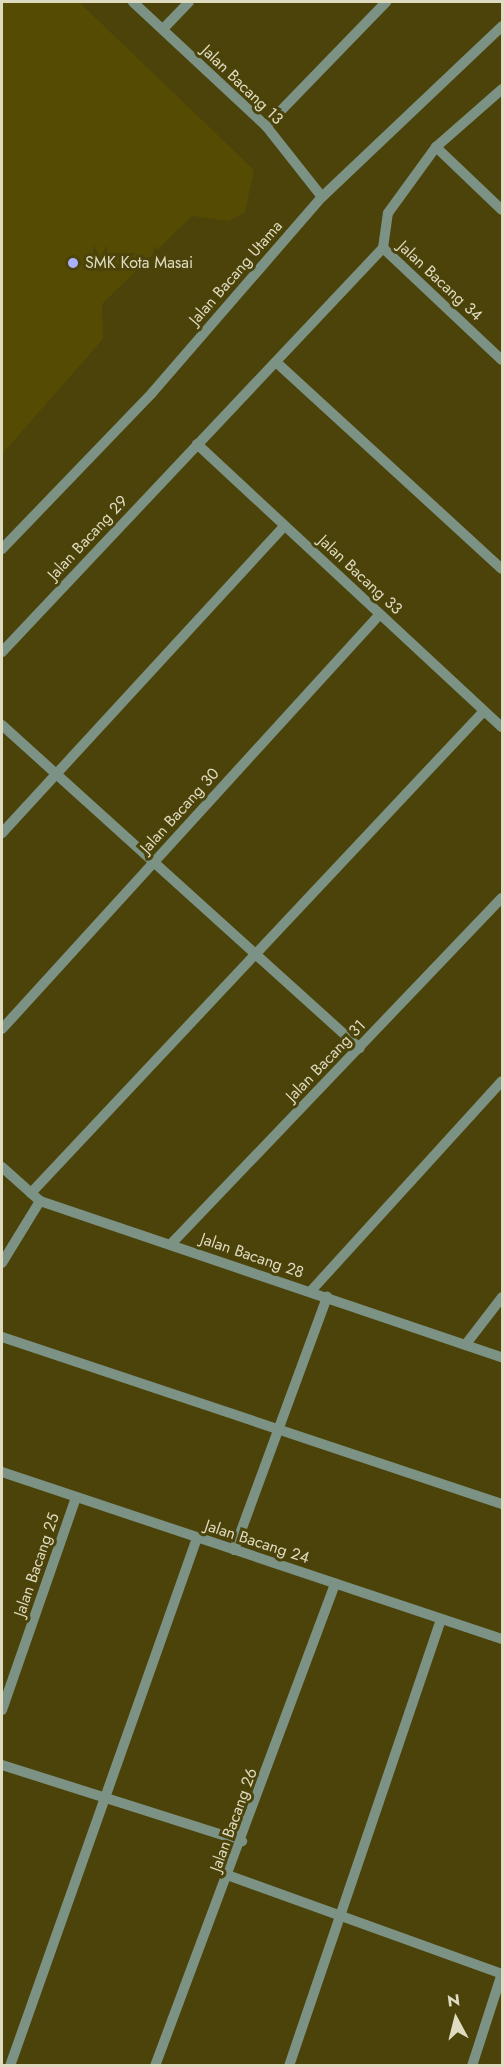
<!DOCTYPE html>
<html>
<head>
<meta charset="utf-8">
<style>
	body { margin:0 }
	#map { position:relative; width:504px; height:2067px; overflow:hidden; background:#4b4309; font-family:Jost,sans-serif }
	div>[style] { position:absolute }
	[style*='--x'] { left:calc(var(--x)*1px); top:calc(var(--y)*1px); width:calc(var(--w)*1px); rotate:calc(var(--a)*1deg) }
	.built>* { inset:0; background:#554b03 }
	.minor>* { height:10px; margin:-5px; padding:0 5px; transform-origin:5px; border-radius:5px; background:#7b9285 }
	.dots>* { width:16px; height:16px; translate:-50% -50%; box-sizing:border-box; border:3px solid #4b4309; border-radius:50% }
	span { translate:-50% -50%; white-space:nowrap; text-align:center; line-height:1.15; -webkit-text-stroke:6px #4b4309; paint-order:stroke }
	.street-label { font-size:16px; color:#dfdbc0 }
	.poi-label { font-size:16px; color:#dfdbc0 }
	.left { translate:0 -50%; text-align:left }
	.frame { position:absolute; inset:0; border:3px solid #dfdbc0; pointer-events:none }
	.north { position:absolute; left:426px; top:1989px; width:60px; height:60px; -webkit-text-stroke:4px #4b4309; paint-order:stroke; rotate:353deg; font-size:16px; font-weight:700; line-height:24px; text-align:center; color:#dfdbc0 }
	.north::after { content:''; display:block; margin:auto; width:21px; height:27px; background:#dfdbc0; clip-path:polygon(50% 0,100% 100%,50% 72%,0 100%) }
</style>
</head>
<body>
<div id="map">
	<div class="built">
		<div style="clip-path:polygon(2px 2px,79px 2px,254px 170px,245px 212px,229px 221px,192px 216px,102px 304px,103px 339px,2px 454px)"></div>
	</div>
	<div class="minor">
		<div style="--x:133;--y:2;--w:182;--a:43"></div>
		<div style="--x:266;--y:126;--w:90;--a:51.7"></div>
		<div style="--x:163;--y:29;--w:37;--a:-46"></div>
		<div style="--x:266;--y:126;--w:173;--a:-45.9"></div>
		<div style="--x:436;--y:147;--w:91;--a:43.7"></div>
		<div style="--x:383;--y:248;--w:163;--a:43.3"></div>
		<div style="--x:276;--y:362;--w:306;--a:42.5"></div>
		<div style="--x:197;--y:444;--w:416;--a:42.9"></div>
		<div style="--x:2;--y:549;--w:216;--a:-46.1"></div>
		<div style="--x:152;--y:393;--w:259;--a:-49.1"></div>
		<div style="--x:322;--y:197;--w:248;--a:-43.5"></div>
		<div style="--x:2;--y:652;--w:555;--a:-46.68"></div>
		<div style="--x:383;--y:248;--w:35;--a:-82"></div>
		<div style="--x:388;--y:213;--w:82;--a:-54"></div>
		<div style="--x:436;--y:147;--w:88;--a:-41.3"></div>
		<div style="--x:2;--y:725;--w:482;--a:42.1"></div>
		<div style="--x:2;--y:833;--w:417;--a:-47.4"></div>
		<div style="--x:2;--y:1029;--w:561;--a:-47.67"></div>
		<div style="--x:2;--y:1167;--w:51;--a:41.8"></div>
		<div style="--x:40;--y:1201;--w:488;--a:18.7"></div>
		<div style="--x:31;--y:1193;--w:661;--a:-46.78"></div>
		<div style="--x:171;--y:1244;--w:479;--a:-46.3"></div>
		<div style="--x:2;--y:1263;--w:73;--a:-58.5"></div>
		<div style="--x:310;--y:1292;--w:285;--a:-47.7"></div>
		<div style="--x:2;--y:1337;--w:527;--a:18.47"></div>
		<div style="--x:466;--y:1344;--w:59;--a:-52.5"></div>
		<div style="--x:2;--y:1472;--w:527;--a:18.47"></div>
		<div style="--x:234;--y:1550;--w:270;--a:-69.8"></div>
		<div style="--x:2;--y:1710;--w:225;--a:-70.8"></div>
		<div style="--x:2;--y:1765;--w:252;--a:17.6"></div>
		<div style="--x:230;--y:1876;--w:289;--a:19.8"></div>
		<div style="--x:10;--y:2066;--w:560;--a:-70.5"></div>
		<div style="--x:155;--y:2066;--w:515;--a:-69.52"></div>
		<div style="--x:289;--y:2066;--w:472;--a:-71.2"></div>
		<div style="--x:472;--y:2066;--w:98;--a:-72.1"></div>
	</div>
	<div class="dots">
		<div style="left:73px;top:263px;background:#aab0fb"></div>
	</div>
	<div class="street-label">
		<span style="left:242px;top:85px;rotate:44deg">Jalan Bacang 13</span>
		<span style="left:236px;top:273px;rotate:-49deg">Jalan Bacang Utama</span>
		<span style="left:440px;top:281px;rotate:43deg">Jalan Bacang 34</span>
		<span style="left:88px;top:538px;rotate:-47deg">Jalan Bacang 29</span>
		<span style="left:360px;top:575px;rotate:43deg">Jalan Bacang 33</span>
		<span style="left:180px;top:811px;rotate:-48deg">Jalan Bacang 30</span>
		<span style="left:326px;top:1061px;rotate:-46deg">Jalan Bacang 31</span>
		<span style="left:252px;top:1256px;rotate:19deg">Jalan Bacang 28</span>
		<span style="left:257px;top:1542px;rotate:18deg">Jalan Bacang 24</span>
		<span style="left:37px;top:1565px;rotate:-71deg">Jalan Bacang 25</span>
		<span style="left:234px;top:1820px;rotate:-70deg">Jalan Bacang 26</span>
	</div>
	<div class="poi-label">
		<span class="left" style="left:85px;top:263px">SMK Kota Masai</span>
	</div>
	<div class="frame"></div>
	<div class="north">N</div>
</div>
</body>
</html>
